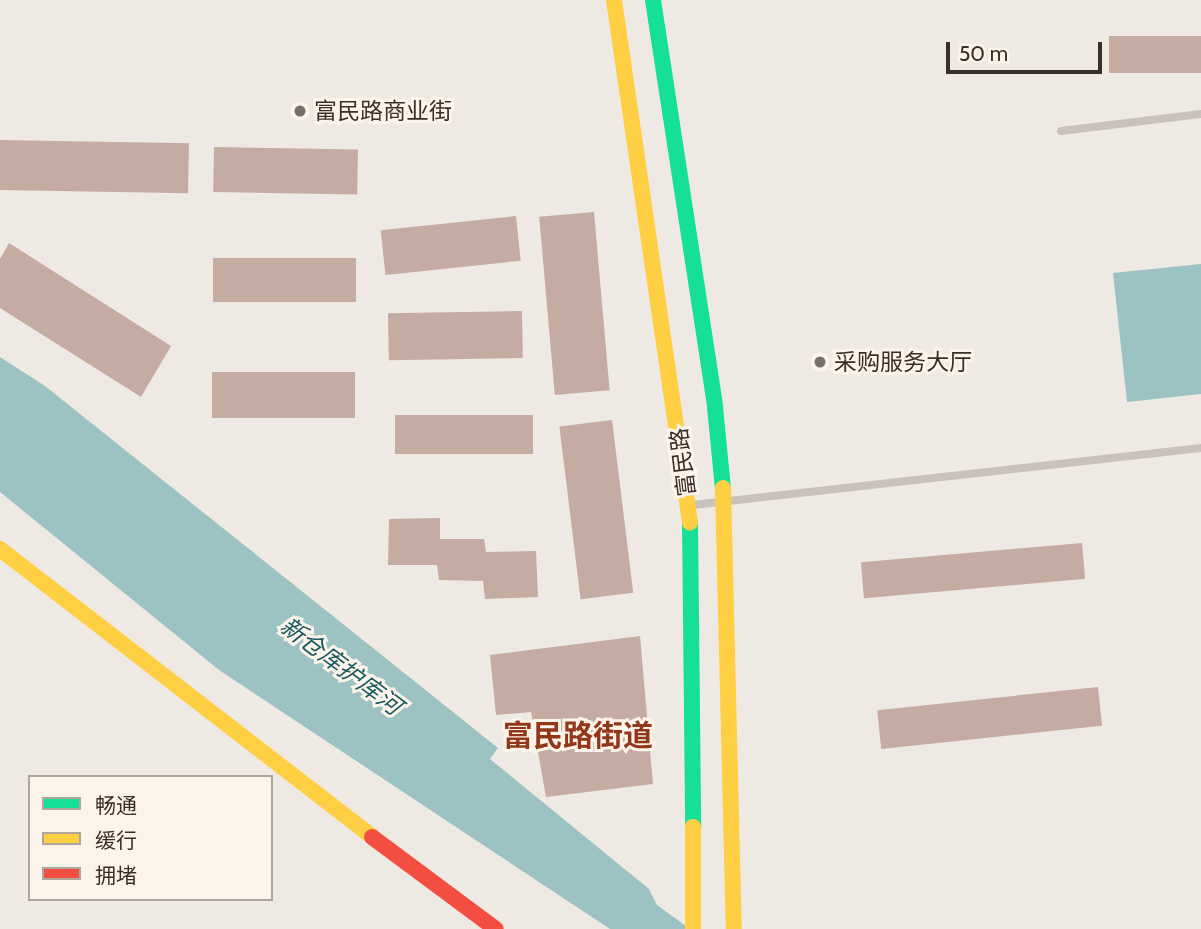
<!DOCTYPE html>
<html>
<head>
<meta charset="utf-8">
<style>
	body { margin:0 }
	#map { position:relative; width:1201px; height:929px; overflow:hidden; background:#efe9e3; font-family:Cabin,"Noto Sans SC",sans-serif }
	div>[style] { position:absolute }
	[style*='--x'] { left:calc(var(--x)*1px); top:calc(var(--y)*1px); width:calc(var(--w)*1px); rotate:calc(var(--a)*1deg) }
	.water>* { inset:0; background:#9cc2c3 }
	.building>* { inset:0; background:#c5aca3; transform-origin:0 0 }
	.lane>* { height:8px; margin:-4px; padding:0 4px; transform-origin:4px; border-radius:4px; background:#c9c2bb }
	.fast>* { height:16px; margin:-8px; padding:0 8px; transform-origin:8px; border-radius:8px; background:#16e098 }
	.slow>* { height:16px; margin:-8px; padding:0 8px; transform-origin:8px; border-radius:8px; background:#ffcf43 }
	.jam>* { height:16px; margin:-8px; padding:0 8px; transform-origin:8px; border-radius:8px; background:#f24e42 }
	.dots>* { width:19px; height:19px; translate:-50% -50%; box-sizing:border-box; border:4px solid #fcf4ea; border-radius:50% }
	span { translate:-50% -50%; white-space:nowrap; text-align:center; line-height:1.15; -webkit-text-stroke:6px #fcf4ea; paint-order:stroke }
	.poi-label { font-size:23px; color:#3a2e28 }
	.left { translate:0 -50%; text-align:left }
	.street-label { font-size:23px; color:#3a2e28 }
	.water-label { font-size:24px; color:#195b61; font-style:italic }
	.district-label { font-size:30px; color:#923819; font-weight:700 }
	.legend { position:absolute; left:28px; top:775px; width:245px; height:126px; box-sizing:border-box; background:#fcf4ea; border:2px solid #aea59c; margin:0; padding:9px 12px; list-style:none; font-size:21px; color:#3a2e28 }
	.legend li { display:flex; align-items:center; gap:14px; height:35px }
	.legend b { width:35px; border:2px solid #aea59c }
	.scale { position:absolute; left:946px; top:42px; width:156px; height:32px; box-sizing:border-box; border:4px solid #3a2e28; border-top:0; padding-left:9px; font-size:21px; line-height:24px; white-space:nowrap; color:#3a2e28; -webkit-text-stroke:5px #fcf4ea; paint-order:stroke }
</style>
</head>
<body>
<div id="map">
	<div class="water">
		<div style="clip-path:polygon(1201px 264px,1201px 394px,1127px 402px,1113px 273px)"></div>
		<div style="clip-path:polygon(0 357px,45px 386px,498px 748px,490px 759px,649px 889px,657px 905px,690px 929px,610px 929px,219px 670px,0 492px)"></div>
	</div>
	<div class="building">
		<div style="left:1201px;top:36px;width:37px;height:92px;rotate:90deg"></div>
		<div style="left:0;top:140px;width:189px;height:50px;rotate:1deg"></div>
		<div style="left:214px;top:147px;width:144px;height:45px;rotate:1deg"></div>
		<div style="left:594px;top:212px;width:179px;height:55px;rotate:85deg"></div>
		<div style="left:516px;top:216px;width:45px;height:136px;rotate:84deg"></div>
		<div style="clip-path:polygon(9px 243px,171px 346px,141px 397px,0 308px,0 259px)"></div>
		<div style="left:213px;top:258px;width:143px;height:44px"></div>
		<div style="left:522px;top:311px;width:47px;height:134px;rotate:89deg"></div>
		<div style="left:355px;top:372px;width:46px;height:143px;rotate:90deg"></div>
		<div style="left:395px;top:415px;width:138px;height:39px"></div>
		<div style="left:612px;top:420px;width:174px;height:53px;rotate:83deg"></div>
		<div style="clip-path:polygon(440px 518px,440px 539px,484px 539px,486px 552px,536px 551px,538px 597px,485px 599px,483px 581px,439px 580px,437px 565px,388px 565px,389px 519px)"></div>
		<div style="left:1082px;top:543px;width:36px;height:222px;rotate:85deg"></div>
		<div style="clip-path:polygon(640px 636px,653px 784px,546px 797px,531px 712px,496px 715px,490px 655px)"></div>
		<div style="left:1098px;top:687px;width:39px;height:222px;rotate:84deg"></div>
	</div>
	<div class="lane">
		<div style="--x:1061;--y:131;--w:141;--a:-6.9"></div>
		<div style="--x:693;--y:505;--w:511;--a:-6.4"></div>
	</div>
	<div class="fast">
		<div style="--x:653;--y:0;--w:412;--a:81.3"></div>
		<div style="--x:715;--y:407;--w:81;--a:84.4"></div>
		<div style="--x:690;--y:522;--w:305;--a:89.4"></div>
	</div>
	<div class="slow">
		<div style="--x:614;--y:0;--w:528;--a:81.72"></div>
		<div style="--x:723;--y:488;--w:441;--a:88.6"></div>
		<div style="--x:0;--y:549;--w:470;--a:37.7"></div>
		<div style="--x:693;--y:929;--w:102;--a:-90"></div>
	</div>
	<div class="jam">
		<div style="--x:372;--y:837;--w:154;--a:36.6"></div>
	</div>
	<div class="dots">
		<div style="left:300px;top:111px;background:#796f69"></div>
		<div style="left:820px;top:362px;background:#796f69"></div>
	</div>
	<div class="poi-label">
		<span class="left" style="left:314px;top:111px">富民路商业街</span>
		<span class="left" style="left:834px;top:362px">采购服务大厅</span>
	</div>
	<div class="street-label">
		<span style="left:683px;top:462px;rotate:-97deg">富民路</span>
	</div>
	<div class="water-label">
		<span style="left:341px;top:666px;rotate:37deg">新仓库护库河</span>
	</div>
	<div class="district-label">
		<span style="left:578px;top:736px">富民路街道</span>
	</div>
	<ul class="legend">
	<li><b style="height:9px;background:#16e098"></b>畅通</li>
	<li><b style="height:9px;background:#ffcf43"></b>缓行</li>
	<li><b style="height:9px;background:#f24e42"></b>拥堵</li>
	</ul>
	<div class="scale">50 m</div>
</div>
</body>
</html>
